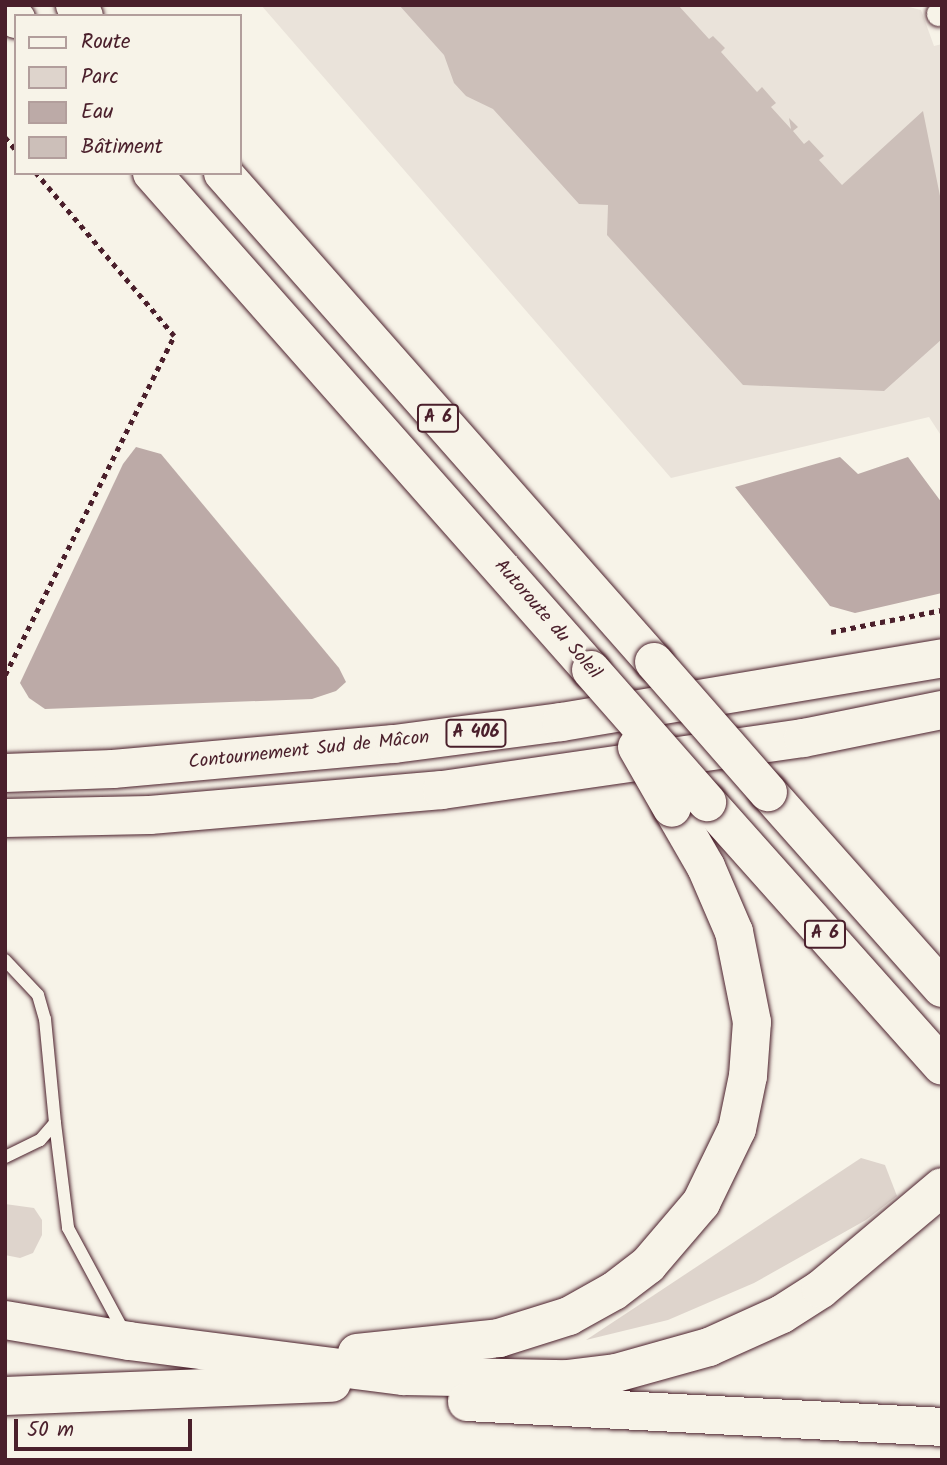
<!DOCTYPE html>
<html>
<head>
<meta charset="utf-8">
<style>
	body { margin:0 }
	#map { position:relative; width:947px; height:1465px; overflow:hidden; background:#f7f3e8; font-family:Kalam,sans-serif }
	div>[style] { position:absolute }
	[style*='--x'] { left:calc(var(--x)*1px); top:calc(var(--y)*1px); width:calc(var(--w)*1px); rotate:calc(var(--a)*1deg) }
	.built>* { inset:0; background:#eae3da }
	.green>* { inset:0; background:#ded4cc }
	.water>* { inset:0; background:#bcaaa7 }
	.building>* { inset:0; background:#ccbfb9 }
	.path>* { height:4.5px; margin-top:-2.25px; transform-origin:0; background:repeating-linear-gradient(90deg,#4a1f2b 0 5px,transparent 0 10px) }
	.roads { filter:drop-shadow(0 0 2px #4a1f2b) drop-shadow(0 0 2px #4a1f2b) }
	.lane>* { height:12px; margin:-6px; padding:0 6px; transform-origin:6px; border-radius:6px; background:#f7f3e8 }
	.street>* { height:24px; margin:-12px; padding:0 12px; transform-origin:12px; border-radius:12px; background:#f7f3e8 }
	.highway>* { height:38px; margin:-19px; padding:0 19px; transform-origin:19px; border-radius:19px; background:#f7f3e8 }
	.bridges { filter:drop-shadow(0 0 2px #4a1f2b) drop-shadow(0 0 2px #4a1f2b) }
	.highway-bridge>* { height:38px; margin:-19px; padding:0 19px; transform-origin:19px; border-radius:19px; background:#f7f3e8 }
	span { translate:-50% -50%; white-space:nowrap; text-align:center; line-height:1.15; -webkit-text-stroke:7px #f7f3e8; paint-order:stroke }
	.shield-label span { padding:2px 5px; background:#f7f3e8; border:2px solid; border-radius:5px; -webkit-text-stroke-width:0 }
	.shield-label { font-size:18px; color:#4a1f2b; font-weight:700 }
	.street-label { font-size:19px; color:#4a1f2b }
	.frame { position:absolute; inset:0; border:7px solid #4a1f2b; pointer-events:none }
	.legend { position:absolute; left:14px; top:14px; width:228px; height:161px; box-sizing:border-box; background:#f7f3e8; border:2px solid #b29e9c; margin:0; padding:9px 12px; list-style:none; font-size:21px; color:#4a1f2b }
	.legend li { display:flex; align-items:center; gap:14px; height:35px }
	.legend b { width:35px; border:2px solid #b29e9c }
	.scale { position:absolute; left:14px; top:1419px; width:178px; height:32px; box-sizing:border-box; border:4px solid #4a1f2b; border-top:0; padding-left:9px; font-size:21px; line-height:24px; white-space:nowrap; color:#4a1f2b; -webkit-text-stroke:5px #f7f3e8; paint-order:stroke }
</style>
</head>
<body>
<div id="map">
	<div class="built">
		<div style="clip-path:polygon(261px 5px,901px 5px,921px 10px,934px 46px,942px 44px,942px 437px,929px 417px,671px 478px)"></div>
	</div>
	<div class="green">
		<div style="clip-path:polygon(861px 1158px,885px 1165px,897px 1196px,866px 1220px,754px 1283px,668px 1320px,586px 1340px)"></div>
		<div style="clip-path:polygon(5px 1204px,34px 1208px,42px 1220px,42px 1235px,33px 1253px,20px 1258px,5px 1255px)"></div>
	</div>
	<div class="water">
		<div style="clip-path:polygon(136px 447px,161px 454px,339px 668px,346px 682px,336px 691px,312px 699px,45px 709px,29px 698px,20px 683px,123px 464px)"></div>
		<div style="clip-path:polygon(840px 457px,858px 474px,908px 457px,942px 503px,942px 593px,855px 613px,830px 606px,735px 487px)"></div>
	</div>
	<div class="building">
		<div style="clip-path:polygon(399px 5px,678px 5px,709px 39px,713px 36px,725px 48px,721px 52px,757px 92px,762px 87px,776px 103px,771px 107px,791px 129px,789px 118px,798px 127px,793px 131px,804px 144px,809px 140px,824px 156px,819px 160px,842px 185px,923px 111px,942px 206px,942px 339px,884px 391px,743px 385px,607px 235px,608px 205px,579px 204px,493px 109px,466px 96px,454px 83px,444px 55px)"></div>
	</div>
	<div class="path">
		<div style="--x:5;--y:137;--w:17;--a:50"></div>
		<div style="--x:831;--y:632;--w:113;--a:-11.2"></div>
		<div style="--x:5;--y:675;--w:379;--a:-63.5"></div>
		<div style="--x:174;--y:336;--w:214;--a:-130.3"></div>
	</div>
	<div class="roads">
		<div class="lane">
			<div style="--x:5;--y:960;--w:48;--a:46.7"></div>
			<div style="--x:38;--y:995;--w:25;--a:74"></div>
			<div style="--x:45;--y:1019;--w:104;--a:84.5"></div>
			<div style="--x:55;--y:1123;--w:23;--a:131"></div>
			<div style="--x:40;--y:1140;--w:39;--a:154"></div>
			<div style="--x:55;--y:1123;--w:106;--a:82.9"></div>
			<div style="--x:68;--y:1228;--w:118;--a:61.7"></div>
		</div>
		<div class="street">
			<div style="--x:939;--y:14;--w:3;--a:-18"></div>
		</div>
		<div class="highway">
			<div style="--x:75;--y:5;--w:14;--a:51"></div>
			<div style="--x:5;--y:8;--w:16;--a:45"></div>
			<div style="--x:152;--y:173;--w:663;--a:48.55"></div>
			<div style="--x:223;--y:173;--w:652;--a:48.61"></div>
			<div style="--x:5;--y:773;--w:108;--a:-2.1"></div>
			<div style="--x:113;--y:769;--w:282;--a:-5.1"></div>
			<div style="--x:394;--y:744;--w:168;--a:-7.5"></div>
			<div style="--x:561;--y:722;--w:386;--a:-9.5"></div>
			<div style="--x:768;--y:792;--w:262;--a:48.4"></div>
			<div style="--x:707;--y:802;--w:353;--a:48.3"></div>
			<div style="--x:5;--y:818;--w:145;--a:-1.2"></div>
			<div style="--x:150;--y:815;--w:293;--a:-4.9"></div>
			<div style="--x:442;--y:790;--w:365;--a:-8.2"></div>
			<div style="--x:803;--y:738;--w:142;--a:-11.4"></div>
			<div style="--x:5;--y:1320;--w:126;--a:9.6"></div>
			<div style="--x:129;--y:1341;--w:277;--a:7.3"></div>
			<div style="--x:404;--y:1376;--w:163;--a:1.1"></div>
			<div style="--x:567;--y:1379;--w:49;--a:-7"></div>
			<div style="--x:616;--y:1373;--w:97;--a:-15.6"></div>
			<div style="--x:709;--y:1347;--w:80;--a:-24.3"></div>
			<div style="--x:782;--y:1314;--w:46;--a:-32.7"></div>
			<div style="--x:821;--y:1289;--w:158;--a:-40.1"></div>
			<div style="--x:357;--y:1353;--w:143;--a:-6"></div>
			<div style="--x:499;--y:1338;--w:73;--a:-17.4"></div>
			<div style="--x:569;--y:1316;--w:51;--a:-29.1"></div>
			<div style="--x:614;--y:1291;--w:43;--a:-37.4"></div>
			<div style="--x:648;--y:1265;--w:82;--a:-49.5"></div>
			<div style="--x:701;--y:1203;--w:82;--a:-64.1"></div>
			<div style="--x:737;--y:1129;--w:54;--a:-78.3"></div>
			<div style="--x:748;--y:1076;--w:54;--a:-85.8"></div>
			<div style="--x:752;--y:1022;--w:92;--a:-101.3"></div>
			<div style="--x:734;--y:932;--w:71;--a:-113.3"></div>
			<div style="--x:706;--y:867;--w:68;--a:-120"></div>
			<div style="--x:5;--y:1396;--w:327;--a:-2.3"></div>
			<div style="--x:467;--y:1402;--w:476;--a:3"></div>
		</div>
	</div>
	<div class="bridges">
		<div class="highway-bridge">
			<div style="--x:654;--y:662;--w:173;--a:48.8"></div>
			<div style="--x:591;--y:670;--w:176;--a:48.7"></div>
			<div style="--x:637;--y:747;--w:70;--a:60.2"></div>
		</div>
	</div>
	<div class="shield-label">
		<span style="left:438px;top:418px">A 6</span>
		<span style="left:476px;top:733px">A 406</span>
		<span style="left:825px;top:934px">A 6</span>
	</div>
	<div class="street-label">
		<span style="left:547px;top:620px;rotate:49deg">Autoroute du Soleil</span>
		<span style="left:309px;top:751px;rotate:-6deg">Contournement Sud de Mâcon</span>
	</div>
	<div class="frame"></div>
	<ul class="legend">
	<li><b style="height:9px;background:#f7f3e8"></b>Route</li>
	<li><b style="height:19px;background:#ded4cc"></b>Parc</li>
	<li><b style="height:19px;background:#bcaaa7"></b>Eau</li>
	<li><b style="height:19px;background:#ccbfb9"></b>Bâtiment</li>
	</ul>
	<div class="scale">50 m</div>
</div>
</body>
</html>
